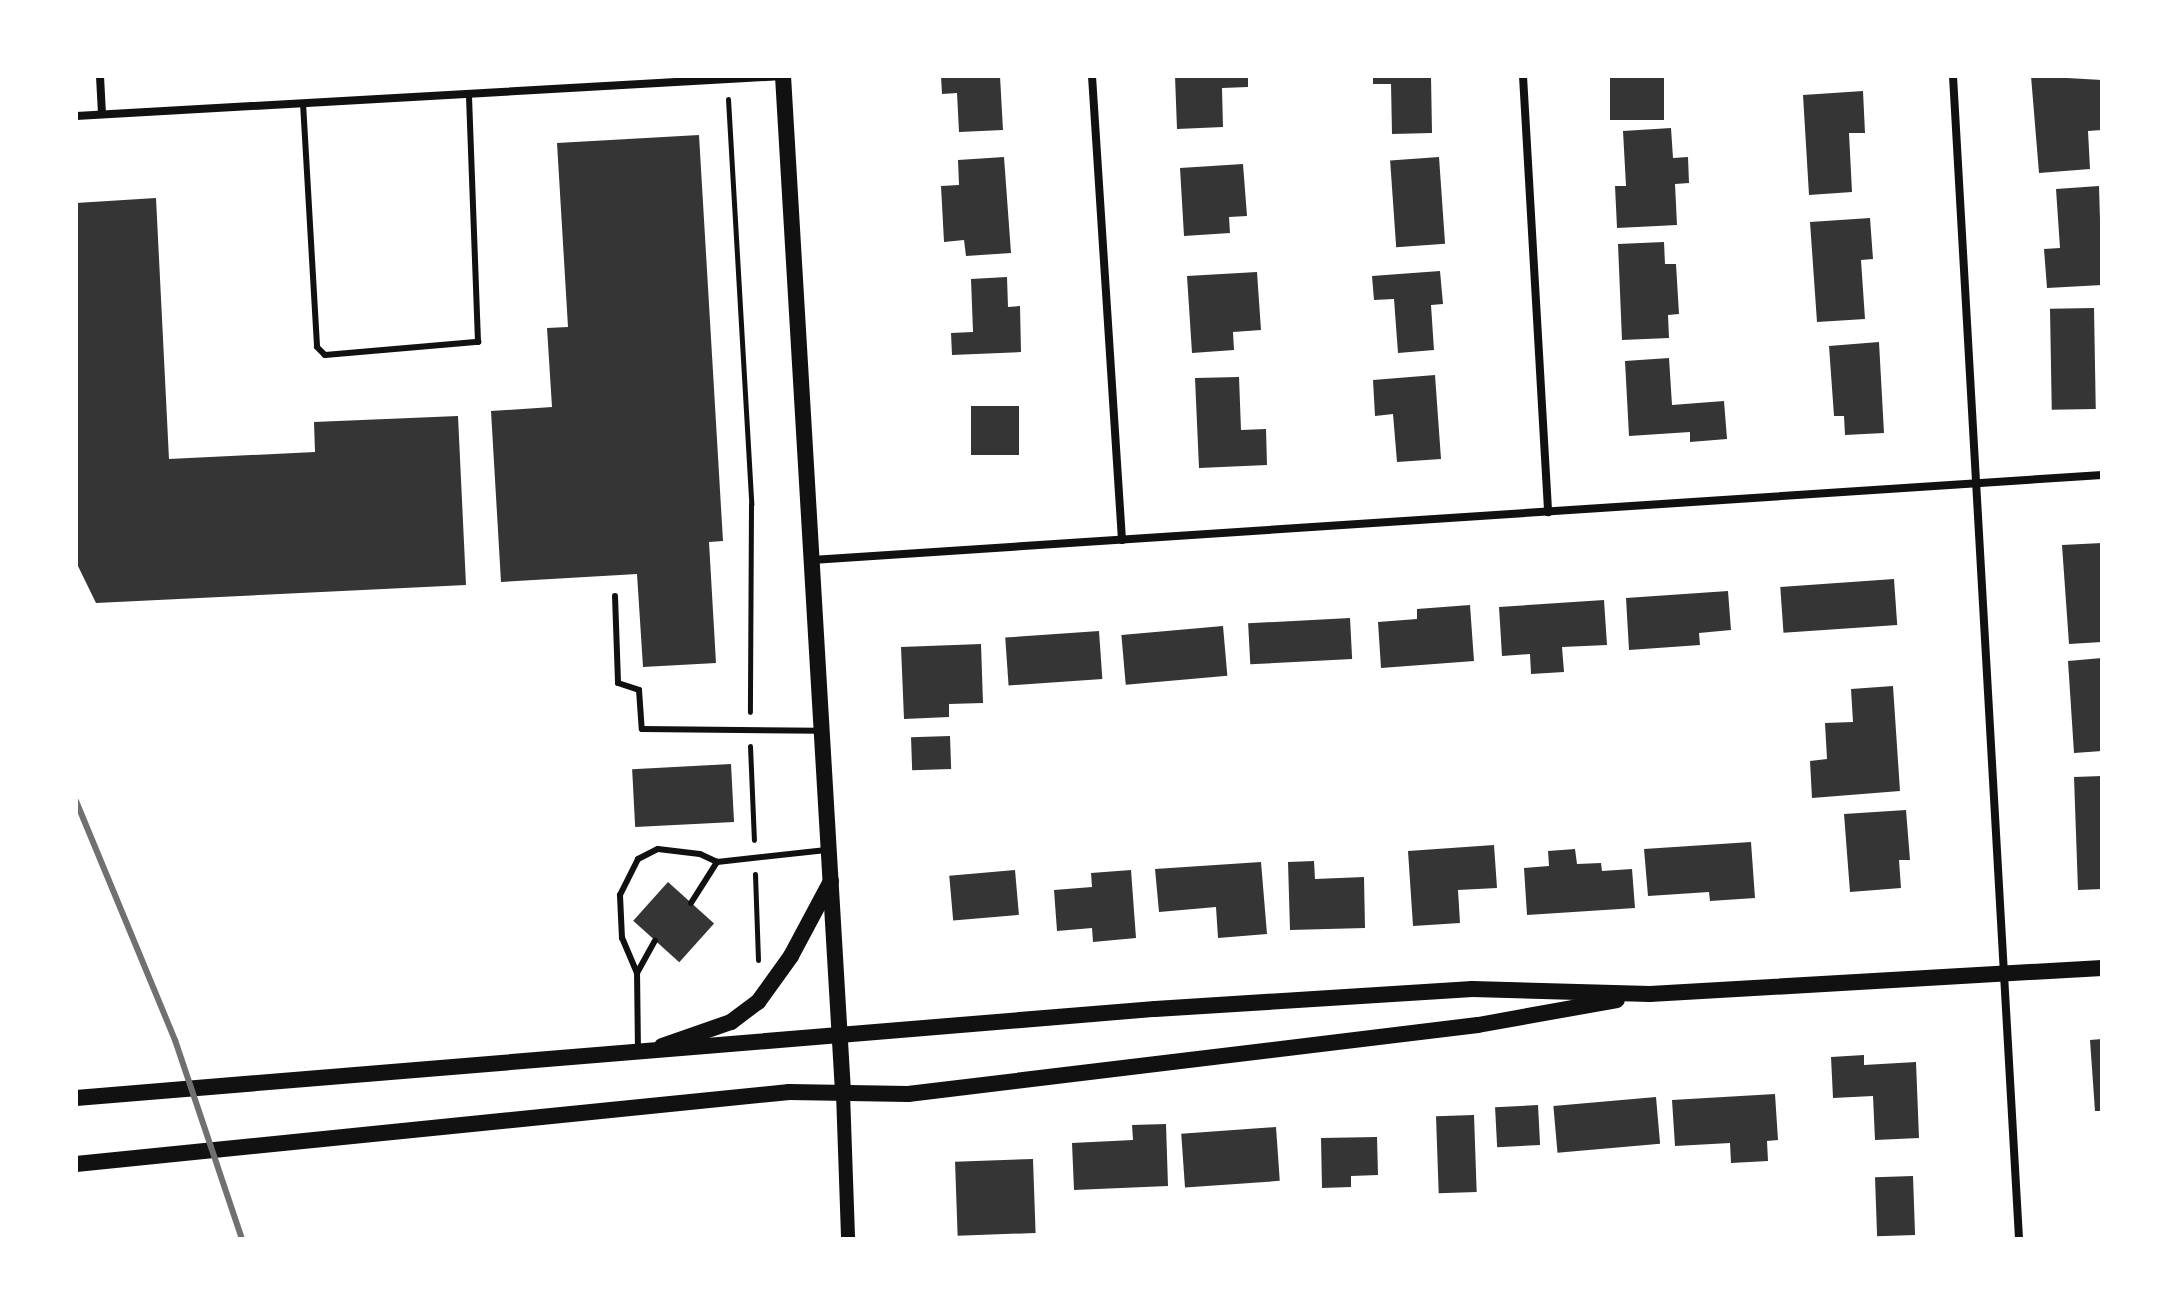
<!DOCTYPE html>
<html>
<head>
<meta charset="utf-8">
<style>
	body { margin:0 }
	#map { position:relative; width:2178px; height:1315px; overflow:hidden; background:#fff; font-family:"Exo 2",sans-serif }
	div>[style] { position:absolute }
	[style*='--x'] { left:calc(var(--x)*1px); top:calc(var(--y)*1px); width:calc(var(--w)*1px); rotate:calc(var(--a)*1deg) }
	.building>* { inset:0; background:#353535; transform-origin:0 0 }
	.path>* { height:5px; margin:-2.5px; padding:0 2.5px; transform-origin:2.5px; border-radius:2.5px; background:#111 }
	.service>* { height:6px; margin:-3px; padding:0 3px; transform-origin:3px; border-radius:3px; background:#111 }
	.minor>* { height:8px; margin:-4px; padding:0 4px; transform-origin:4px; border-radius:4px; background:#111 }
	.tertiary>* { height:14px; margin:-7px; padding:0 7px; transform-origin:7px; border-radius:7px; background:#111 }
	.secondary>* { height:16px; margin:-8px; padding:0 8px; transform-origin:8px; border-radius:8px; background:#111 }
	.rail>* { height:6px; margin:-3px; padding:0 3px; transform-origin:3px; border-radius:3px; background:#707070 }
	span { translate:-50% -50%; white-space:nowrap; text-align:center; line-height:1.15; -webkit-text-stroke:7px #fff; paint-order:stroke }
	.frame { position:absolute; inset:0; border:78px solid #fff; pointer-events:none }
</style>
</head>
<body>
<div id="map">
	<div class="building">
		<div style="clip-path:polygon(941px 76px,1000px 76px,1003px 130px,959px 132px,957px 93px,942px 94px)"></div>
		<div style="clip-path:polygon(1175px 76px,1248px 76px,1248px 87px,1222px 88px,1223px 127px,1177px 129px)"></div>
		<div style="clip-path:polygon(1373px 76px,1431px 76px,1432px 133px,1392px 134px,1391px 84px,1373px 84px)"></div>
		<div style="left:1610px;top:76px;width:54px;height:44px"></div>
		<div style="clip-path:polygon(2031px 76px,2102px 80px,2102px 130px,2088px 131px,2090px 169px,2039px 173px)"></div>
		<div style="clip-path:polygon(1863px 91px,1865px 133px,1849px 133px,1852px 192px,1809px 195px,1803px 95px)"></div>
		<div style="clip-path:polygon(1671px 128px,1673px 158px,1688px 157px,1689px 183px,1675px 184px,1677px 225px,1617px 228px,1615px 186px,1626px 186px,1623px 131px)"></div>
		<div style="clip-path:polygon(699px 135px,723px 541px,709px 542px,716px 663px,643px 667px,637px 574px,501px 582px,491px 411px,552px 407px,547px 328px,568px 327px,557px 143px)"></div>
		<div style="clip-path:polygon(1004px 157px,1011px 253px,966px 256px,964px 240px,944px 242px,941px 186px,959px 185px,958px 160px)"></div>
		<div style="left:1439px;top:157px;width:87px;height:49px;rotate:86deg"></div>
		<div style="clip-path:polygon(1243px 164px,1247px 216px,1229px 217px,1230px 233px,1184px 236px,1180px 168px)"></div>
		<div style="clip-path:polygon(2099px 186px,2102px 285px,2047px 288px,2044px 249px,2060px 248px,2056px 189px)"></div>
		<div style="clip-path:polygon(156px 198px,169px 459px,315px 452px,314px 422px,458px 416px,466px 585px,96px 603px,76px 562px,76px 203px)"></div>
		<div style="clip-path:polygon(1870px 218px,1873px 259px,1861px 260px,1865px 319px,1817px 322px,1810px 222px)"></div>
		<div style="clip-path:polygon(1664px 242px,1665px 264px,1676px 264px,1679px 314px,1668px 315px,1669px 338px,1622px 340px,1618px 244px)"></div>
		<div style="clip-path:polygon(1440px 271px,1443px 304px,1431px 305px,1434px 350px,1398px 353px,1394px 299px,1374px 300px,1372px 276px)"></div>
		<div style="clip-path:polygon(1257px 272px,1261px 330px,1233px 332px,1234px 350px,1192px 353px,1187px 276px)"></div>
		<div style="clip-path:polygon(1007px 277px,1008px 307px,1020px 306px,1021px 352px,952px 355px,951px 333px,973px 332px,971px 279px)"></div>
		<div style="left:2094px;top:308px;width:101px;height:44px;rotate:89deg"></div>
		<div style="clip-path:polygon(1879px 342px,1884px 433px,1845px 435px,1844px 416px,1834px 416px,1829px 346px)"></div>
		<div style="clip-path:polygon(1669px 358px,1672px 405px,1724px 401px,1727px 439px,1690px 442px,1690px 432px,1629px 436px,1625px 361px)"></div>
		<div style="clip-path:polygon(1435px 375px,1441px 459px,1397px 462px,1393px 414px,1375px 416px,1373px 380px)"></div>
		<div style="clip-path:polygon(1239px 377px,1241px 430px,1266px 429px,1267px 465px,1199px 468px,1195px 378px)"></div>
		<div style="left:971px;top:406px;width:48px;height:49px"></div>
		<div style="clip-path:polygon(2102px 543px,2102px 642px,2069px 644px,2062px 545px)"></div>
		<div style="left:1894px;top:579px;width:46px;height:114px;rotate:86deg"></div>
		<div style="clip-path:polygon(1728px 591px,1731px 630px,1699px 633px,1700px 645px,1629px 650px,1626px 598px)"></div>
		<div style="clip-path:polygon(1604px 600px,1607px 645px,1562px 647px,1564px 672px,1531px 674px,1530px 654px,1502px 656px,1499px 607px)"></div>
		<div style="clip-path:polygon(1470px 605px,1474px 661px,1381px 668px,1378px 622px,1417px 619px,1417px 609px)"></div>
		<div style="left:1350px;top:618px;width:41px;height:102px;rotate:87deg"></div>
		<div style="left:1223px;top:626px;width:50px;height:102px;rotate:85deg"></div>
		<div style="left:1099px;top:631px;width:48px;height:94px;rotate:86deg"></div>
		<div style="clip-path:polygon(981px 644px,983px 703px,949px 704px,949px 717px,904px 719px,901px 647px)"></div>
		<div style="clip-path:polygon(2102px 658px,2102px 751px,2074px 753px,2068px 661px)"></div>
		<div style="clip-path:polygon(1893px 686px,1900px 791px,1812px 798px,1810px 761px,1827px 759px,1825px 723px,1853px 722px,1851px 689px)"></div>
		<div style="left:950px;top:736px;width:33px;height:39px;rotate:88deg"></div>
		<div style="left:731px;top:764px;width:58px;height:99px;rotate:87deg"></div>
		<div style="clip-path:polygon(2102px 776px,2102px 889px,2078px 890px,2074px 777px)"></div>
		<div style="clip-path:polygon(1906px 810px,1910px 860px,1899px 860px,1901px 888px,1850px 892px,1844px 814px)"></div>
		<div style="clip-path:polygon(1751px 842px,1755px 898px,1710px 901px,1709px 892px,1648px 896px,1644px 849px)"></div>
		<div style="clip-path:polygon(1494px 845px,1497px 888px,1458px 890px,1460px 923px,1413px 926px,1408px 851px)"></div>
		<div style="clip-path:polygon(1575px 849px,1577px 864px,1601px 863px,1602px 871px,1632px 869px,1635px 908px,1527px 915px,1524px 868px,1549px 866px,1548px 851px)"></div>
		<div style="clip-path:polygon(1314px 861px,1315px 879px,1364px 877px,1365px 928px,1290px 930px,1288px 862px)"></div>
		<div style="clip-path:polygon(1261px 862px,1267px 934px,1218px 938px,1216px 907px,1159px 912px,1155px 869px)"></div>
		<div style="left:1015px;top:870px;width:45px;height:66px;rotate:85deg"></div>
		<div style="clip-path:polygon(1131px 870px,1136px 938px,1093px 942px,1092px 928px,1057px 931px,1054px 890px,1092px 887px,1091px 873px)"></div>
		<div style="left:668px;top:882px;width:62px;height:52px;rotate:42deg"></div>
		<div style="clip-path:polygon(2102px 1039px,2102px 1111px,2095px 1111px,2090px 1040px)"></div>
		<div style="clip-path:polygon(1864px 1055px,1864px 1065px,1916px 1062px,1919px 1138px,1875px 1140px,1873px 1096px,1833px 1098px,1831px 1057px)"></div>
		<div style="clip-path:polygon(1775px 1094px,1778px 1140px,1767px 1141px,1768px 1161px,1731px 1163px,1730px 1143px,1675px 1146px,1672px 1100px)"></div>
		<div style="left:1656px;top:1097px;width:47px;height:103px;rotate:85deg"></div>
		<div style="left:1538px;top:1105px;width:40px;height:43px;rotate:87deg"></div>
		<div style="left:1474px;top:1115px;width:77px;height:38px;rotate:88deg"></div>
		<div style="clip-path:polygon(1166px 1124px,1168px 1186px,1074px 1190px,1072px 1143px,1133px 1140px,1132px 1125px)"></div>
		<div style="left:1276px;top:1127px;width:54px;height:95px;rotate:86deg"></div>
		<div style="clip-path:polygon(1377px 1137px,1378px 1175px,1351px 1176px,1351px 1187px,1322px 1188px,1321px 1138px)"></div>
		<div style="left:1033px;top:1159px;width:74px;height:78px;rotate:88deg"></div>
		<div style="left:1913px;top:1176px;width:59px;height:38px;rotate:88deg"></div>
	</div>
	<div class="path">
		<div style="--x:728;--y:99;--w:406;--a:86.7"></div>
		<div style="--x:751;--y:504;--w:208;--a:90.3"></div>
		<div style="--x:750;--y:746;--w:94;--a:87.6"></div>
		<div style="--x:755;--y:874;--w:86;--a:88"></div>
	</div>
	<div class="service">
		<div style="--x:303;--y:103;--w:244;--a:86.7"></div>
		<div style="--x:317;--y:347;--w:11;--a:45"></div>
		<div style="--x:325;--y:355;--w:154;--a:-4.9"></div>
		<div style="--x:478;--y:342;--w:248;--a:-92.1"></div>
		<div style="--x:615;--y:596;--w:87;--a:88"></div>
		<div style="--x:618;--y:683;--w:22;--a:18"></div>
		<div style="--x:639;--y:690;--w:39;--a:86"></div>
		<div style="--x:642;--y:729;--w:177;--a:0.6"></div>
		<div style="--x:691;--y:903;--w:49;--a:-57.6"></div>
		<div style="--x:637;--y:973;--w:38;--a:-113"></div>
		<div style="--x:622;--y:938;--w:43;--a:-92.7"></div>
		<div style="--x:620;--y:895;--w:40;--a:-63.4"></div>
		<div style="--x:638;--y:859;--w:22;--a:-27"></div>
		<div style="--x:658;--y:849;--w:42;--a:6.8"></div>
		<div style="--x:700;--y:854;--w:19;--a:25"></div>
		<div style="--x:717;--y:862;--w:110;--a:-6.3"></div>
		<div style="--x:638;--y:1052;--w:79;--a:-90.7"></div>
		<div style="--x:637;--y:973;--w:37;--a:-61"></div>
	</div>
	<div class="minor">
		<div style="--x:100;--y:76;--w:38;--a:87"></div>
		<div style="--x:1092;--y:76;--w:465;--a:86.3"></div>
		<div style="--x:1523;--y:76;--w:437;--a:86.7"></div>
		<div style="--x:1953;--y:76;--w:1165;--a:86.75"></div>
		<div style="--x:76;--y:116;--w:708;--a:-3.24"></div>
		<div style="--x:812;--y:560;--w:1293;--a:-3.77"></div>
	</div>
	<div class="tertiary">
		<div style="--x:843;--y:1093;--w:146;--a:88"></div>
	</div>
	<div class="secondary">
		<div style="--x:783;--y:76;--w:1019;--a:86.62"></div>
		<div style="--x:662;--y:1046;--w:73;--a:-19.2"></div>
		<div style="--x:731;--y:1022;--w:34;--a:-37"></div>
		<div style="--x:758;--y:1002;--w:57;--a:-54.3"></div>
		<div style="--x:791;--y:956;--w:85;--a:-61.9"></div>
		<div style="--x:76;--y:1098;--w:1083;--a:-4.72"></div>
		<div style="--x:1155;--y:1009;--w:318;--a:-3.6"></div>
		<div style="--x:1472;--y:989;--w:178;--a:1.6"></div>
		<div style="--x:1650;--y:994;--w:453;--a:-3.3"></div>
		<div style="--x:76;--y:1164;--w:717;--a:-5.77"></div>
		<div style="--x:789;--y:1092;--w:119;--a:1"></div>
		<div style="--x:908;--y:1094;--w:574;--a:-6.9"></div>
		<div style="--x:1478;--y:1025;--w:141;--a:-10.2"></div>
	</div>
	<div class="rail">
		<div style="--x:76;--y:801;--w:259;--a:67.5"></div>
		<div style="--x:175;--y:1040;--w:210;--a:71.4"></div>
	</div>
	<div class="frame"></div>
</div>
</body>
</html>
